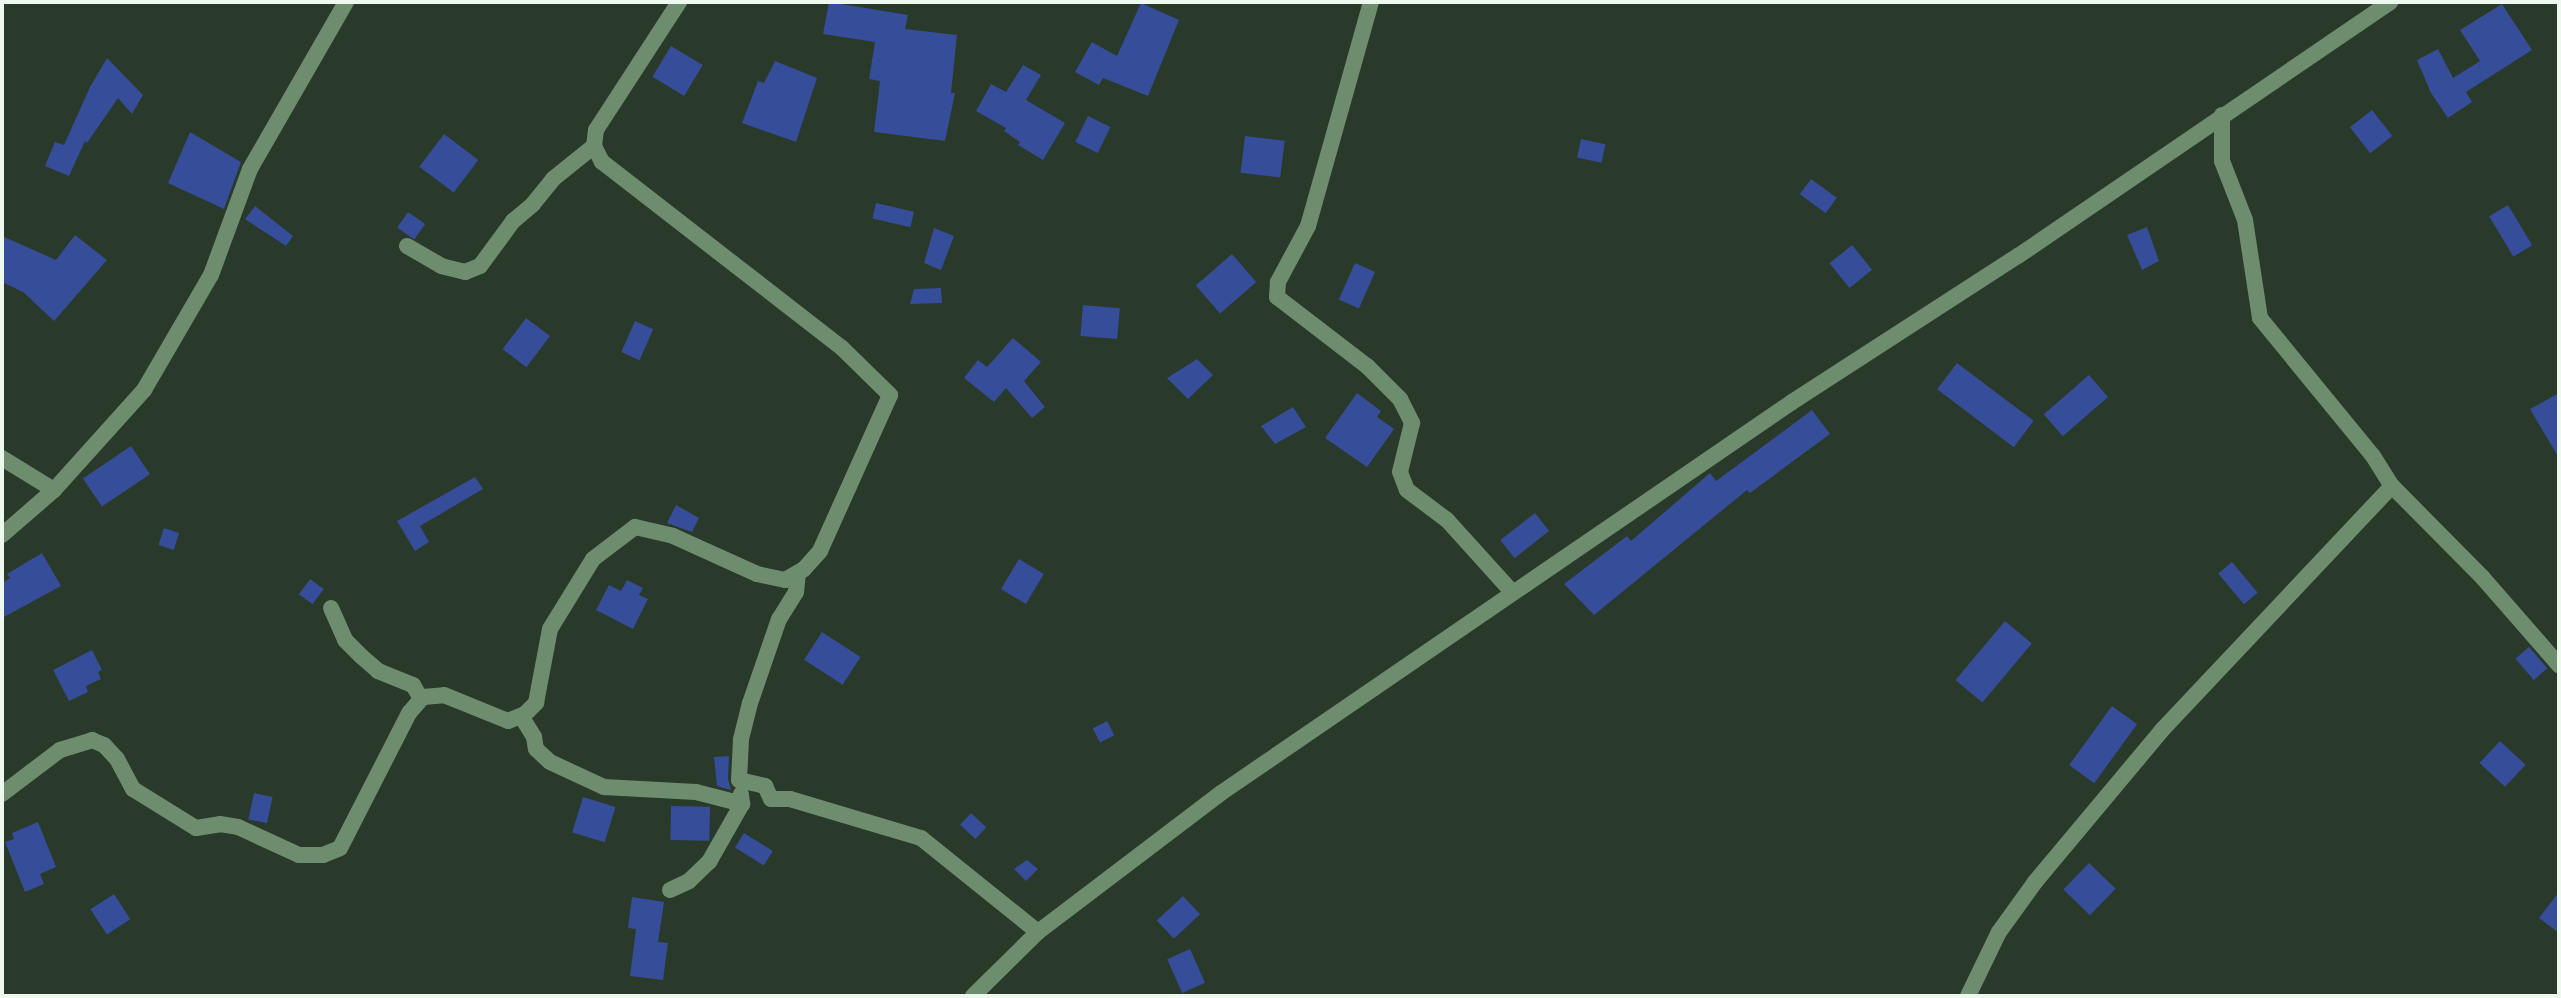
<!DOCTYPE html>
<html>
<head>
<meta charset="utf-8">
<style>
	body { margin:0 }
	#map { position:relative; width:2561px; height:998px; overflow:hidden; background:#29392a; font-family:"Public Sans",sans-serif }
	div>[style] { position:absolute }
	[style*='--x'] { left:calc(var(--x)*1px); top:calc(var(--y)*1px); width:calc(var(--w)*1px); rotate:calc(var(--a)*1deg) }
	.building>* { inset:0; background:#364d99; transform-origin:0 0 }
	.street>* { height:16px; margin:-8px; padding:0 8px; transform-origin:8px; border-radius:8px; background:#6e8d6f }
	span { translate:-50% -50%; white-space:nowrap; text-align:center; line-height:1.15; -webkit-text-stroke:6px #171e17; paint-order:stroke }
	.frame { position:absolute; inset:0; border:4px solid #eef8ee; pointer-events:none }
</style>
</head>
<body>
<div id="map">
	<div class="building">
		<div style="clip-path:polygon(829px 2px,908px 15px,905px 29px,957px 35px,951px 93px,955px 93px,945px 141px,874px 132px,880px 81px,869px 79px,875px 42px,823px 34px)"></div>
		<div style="clip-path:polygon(1141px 3px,1179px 20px,1148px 96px,1103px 78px,1099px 85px,1075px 72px,1092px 42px,1117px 56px)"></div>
		<div style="clip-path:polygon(2502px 4px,2532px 50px,2466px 92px,2472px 102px,2448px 118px,2431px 93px,2417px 60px,2438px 49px,2453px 78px,2480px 61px,2460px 30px)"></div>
		<div style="left:671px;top:46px;width:37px;height:36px;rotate:31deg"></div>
		<div style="clip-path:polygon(107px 58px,143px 95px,132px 114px,118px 98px,87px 143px,85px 141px,69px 176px,45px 166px,55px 142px,64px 145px,90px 87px)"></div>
		<div style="clip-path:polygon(775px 61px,817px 78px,796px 142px,742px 123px,758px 81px,764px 83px)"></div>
		<div style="clip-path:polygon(1023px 65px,1041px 75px,1026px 100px,1065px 123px,1043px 160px,1018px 145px,1020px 142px,1004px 131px,1006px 128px,976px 111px,991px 84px,1006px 92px)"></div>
		<div style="left:2372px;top:110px;width:33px;height:28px;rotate:52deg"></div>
		<div style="left:1088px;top:116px;width:25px;height:29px;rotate:26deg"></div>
		<div style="clip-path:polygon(190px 132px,241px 162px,224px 209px,168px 183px)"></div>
		<div style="left:444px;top:134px;width:43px;height:41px;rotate:37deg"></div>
		<div style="left:1245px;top:136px;width:40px;height:37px;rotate:7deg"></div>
		<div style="left:1581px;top:139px;width:25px;height:19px;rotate:12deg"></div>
		<div style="left:1811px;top:179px;width:32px;height:19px;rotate:36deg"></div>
		<div style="left:876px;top:203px;width:39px;height:16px;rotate:13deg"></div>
		<div style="left:2508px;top:205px;width:47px;height:22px;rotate:59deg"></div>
		<div style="clip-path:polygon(255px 206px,293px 236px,286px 246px,245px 219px)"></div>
		<div style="left:408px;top:212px;width:21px;height:19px;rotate:35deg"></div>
		<div style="clip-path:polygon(2147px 227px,2159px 261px,2142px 270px,2127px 235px)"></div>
		<div style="clip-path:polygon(934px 228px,954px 236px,941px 270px,924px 263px)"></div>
		<div style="clip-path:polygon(75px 235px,107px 260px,54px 321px,23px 292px,2px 282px,2px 236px,56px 260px)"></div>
		<div style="left:1852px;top:245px;width:32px;height:29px;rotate:51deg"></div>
		<div style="left:1232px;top:254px;width:37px;height:48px;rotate:49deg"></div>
		<div style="left:1355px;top:263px;width:22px;height:40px;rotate:24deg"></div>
		<div style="clip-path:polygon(941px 288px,942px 303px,910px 304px,914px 289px)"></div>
		<div style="left:1083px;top:305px;width:37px;height:31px;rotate:5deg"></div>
		<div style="left:526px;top:318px;width:30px;height:39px;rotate:37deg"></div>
		<div style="left:635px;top:321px;width:20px;height:34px;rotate:24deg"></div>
		<div style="clip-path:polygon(1013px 338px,1041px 362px,1024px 381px,1045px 407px,1032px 418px,1006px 388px,994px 402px,964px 378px,978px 360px,987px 367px)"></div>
		<div style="clip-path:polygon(1197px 359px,1213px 375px,1188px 399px,1167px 378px)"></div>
		<div style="left:1957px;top:363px;width:96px;height:33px;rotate:37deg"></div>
		<div style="left:2089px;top:375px;width:29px;height:60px;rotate:49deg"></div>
		<div style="clip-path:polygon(1357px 393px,1381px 411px,1377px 417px,1394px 429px,1367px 467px,1325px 438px)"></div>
		<div style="clip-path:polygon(2559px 393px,2559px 458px,2530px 409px)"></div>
		<div style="clip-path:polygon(1293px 407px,1306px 427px,1275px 444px,1261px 426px)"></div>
		<div style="clip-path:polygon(1812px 410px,1830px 434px,1750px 493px,1747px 490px,1594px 615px,1564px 584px,1627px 536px,1631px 541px,1710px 473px,1716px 481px)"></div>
		<div style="left:131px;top:446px;width:34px;height:58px;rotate:56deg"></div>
		<div style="clip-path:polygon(475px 477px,483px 489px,420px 526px,429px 542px,415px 551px,397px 521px)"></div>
		<div style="clip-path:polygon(676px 505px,699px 518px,692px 532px,667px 523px)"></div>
		<div style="left:1535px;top:513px;width:23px;height:44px;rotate:52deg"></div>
		<div style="left:164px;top:528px;width:16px;height:18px;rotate:18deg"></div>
		<div style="clip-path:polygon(42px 553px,61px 586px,2px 618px,2px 583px,10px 578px,7px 574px)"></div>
		<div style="left:1019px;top:559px;width:29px;height:35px;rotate:31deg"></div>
		<div style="left:2232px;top:562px;width:40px;height:18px;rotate:50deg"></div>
		<div style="left:310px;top:579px;width:17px;height:19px;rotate:36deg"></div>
		<div style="clip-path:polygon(627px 580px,643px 588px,639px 595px,648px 599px,633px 629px,596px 610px,609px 585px,621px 591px)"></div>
		<div style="left:2005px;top:621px;width:35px;height:77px;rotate:40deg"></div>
		<div style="left:822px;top:632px;width:46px;height:33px;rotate:33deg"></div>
		<div style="left:2529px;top:647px;width:28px;height:18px;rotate:49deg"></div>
		<div style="clip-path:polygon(92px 650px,102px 670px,98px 672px,101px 679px,86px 686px,88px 692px,69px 701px,53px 670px)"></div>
		<div style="left:2112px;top:706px;width:31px;height:73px;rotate:36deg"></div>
		<div style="left:1107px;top:721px;width:16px;height:16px;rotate:63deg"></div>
		<div style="left:2500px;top:741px;width:35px;height:30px;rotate:43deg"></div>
		<div style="clip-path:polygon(729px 756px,728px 779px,731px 790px,717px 786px,714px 757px)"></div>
		<div style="left:254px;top:793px;width:19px;height:27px;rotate:12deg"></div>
		<div style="left:583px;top:797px;width:34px;height:37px;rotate:17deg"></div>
		<div style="left:671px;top:806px;width:39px;height:34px;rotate:1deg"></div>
		<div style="left:971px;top:813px;width:21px;height:16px;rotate:43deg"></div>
		<div style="clip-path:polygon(38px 822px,56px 867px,40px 874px,44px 884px,25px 892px,5px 842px,14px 839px,12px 833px)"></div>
		<div style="left:744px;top:833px;width:34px;height:17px;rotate:32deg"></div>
		<div style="clip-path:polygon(1027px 860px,1038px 869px,1026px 881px,1014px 869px)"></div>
		<div style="left:2089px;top:863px;width:37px;height:37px;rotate:44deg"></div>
		<div style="clip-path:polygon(2559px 892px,2559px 933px,2539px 918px)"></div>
		<div style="left:114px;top:894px;width:30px;height:28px;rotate:57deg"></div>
		<div style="left:1183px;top:896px;width:25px;height:36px;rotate:47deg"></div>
		<div style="clip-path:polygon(632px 897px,664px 902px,658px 942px,668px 943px,663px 980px,630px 976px,636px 929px,628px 928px)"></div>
		<div style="left:1190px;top:949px;width:37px;height:25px;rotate:66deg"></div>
	</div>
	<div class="street">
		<div style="--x:1371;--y:2;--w:233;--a:105.7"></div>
		<div style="--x:1308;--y:226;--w:64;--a:118.2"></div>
		<div style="--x:1278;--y:282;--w:15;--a:94"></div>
		<div style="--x:1277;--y:297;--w:113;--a:37.5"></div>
		<div style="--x:1367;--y:366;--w:47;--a:45"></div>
		<div style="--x:1400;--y:399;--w:27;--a:63"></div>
		<div style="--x:1412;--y:423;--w:50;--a:103.8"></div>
		<div style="--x:1400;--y:472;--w:19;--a:69"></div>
		<div style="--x:1407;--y:490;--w:50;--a:36.9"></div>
		<div style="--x:1447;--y:520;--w:98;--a:47.9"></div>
		<div style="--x:2222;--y:115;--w:46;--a:90"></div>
		<div style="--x:2222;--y:161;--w:63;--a:68.7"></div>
		<div style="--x:2245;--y:220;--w:99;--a:81.3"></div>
		<div style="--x:2260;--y:318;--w:178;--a:50.7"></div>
		<div style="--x:2373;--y:456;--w:36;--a:58"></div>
		<div style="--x:2392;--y:486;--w:129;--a:45.3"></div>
		<div style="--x:2483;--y:578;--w:116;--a:48.9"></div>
		<div style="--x:407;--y:246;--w:39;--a:30"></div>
		<div style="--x:441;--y:266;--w:25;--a:14"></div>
		<div style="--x:465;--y:272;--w:16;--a:-22"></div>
		<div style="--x:480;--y:266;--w:56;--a:-53.7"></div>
		<div style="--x:513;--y:221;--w:26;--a:-40"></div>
		<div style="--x:533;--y:204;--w:32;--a:-51"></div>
		<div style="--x:553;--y:179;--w:53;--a:-38.8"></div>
		<div style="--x:2;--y:458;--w:61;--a:31.6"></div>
		<div style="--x:2;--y:535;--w:69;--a:-40.9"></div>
		<div style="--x:54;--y:490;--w:135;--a:-48"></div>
		<div style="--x:144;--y:390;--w:133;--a:-59.8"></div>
		<div style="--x:211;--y:275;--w:113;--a:-69.8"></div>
		<div style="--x:250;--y:169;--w:193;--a:-60.1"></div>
		<div style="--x:798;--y:573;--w:19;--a:96"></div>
		<div style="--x:796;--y:592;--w:32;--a:122"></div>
		<div style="--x:779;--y:619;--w:89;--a:109"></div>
		<div style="--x:750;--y:703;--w:38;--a:104"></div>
		<div style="--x:741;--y:740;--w:40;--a:92.9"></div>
		<div style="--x:739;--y:780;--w:27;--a:13"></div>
		<div style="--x:765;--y:786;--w:14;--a:65"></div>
		<div style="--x:771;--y:799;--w:19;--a:0"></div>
		<div style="--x:790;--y:799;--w:137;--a:16.6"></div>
		<div style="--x:921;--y:838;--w:150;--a:38.8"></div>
		<div style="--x:331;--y:608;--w:35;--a:66"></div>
		<div style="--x:345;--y:640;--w:23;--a:45"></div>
		<div style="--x:361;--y:656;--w:23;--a:41"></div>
		<div style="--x:378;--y:671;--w:38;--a:22"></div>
		<div style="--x:413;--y:685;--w:16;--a:60"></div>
		<div style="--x:521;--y:716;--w:25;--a:58"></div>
		<div style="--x:534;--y:737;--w:12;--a:81"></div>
		<div style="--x:536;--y:749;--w:19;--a:43"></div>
		<div style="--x:550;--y:762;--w:60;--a:24.8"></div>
		<div style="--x:604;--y:787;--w:92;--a:3.1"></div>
		<div style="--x:696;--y:792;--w:48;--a:14.6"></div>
		<div style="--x:2;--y:794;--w:73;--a:-37.2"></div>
		<div style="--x:60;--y:750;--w:34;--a:-17"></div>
		<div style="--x:92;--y:740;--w:13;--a:23"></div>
		<div style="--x:104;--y:745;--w:19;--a:47"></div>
		<div style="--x:117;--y:759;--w:34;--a:62"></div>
		<div style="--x:133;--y:789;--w:74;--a:31.8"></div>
		<div style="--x:196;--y:828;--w:24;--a:-9"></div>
		<div style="--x:220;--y:824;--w:18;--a:9"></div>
		<div style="--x:238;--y:827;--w:67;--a:24.7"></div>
		<div style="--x:299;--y:855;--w:24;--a:0"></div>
		<div style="--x:323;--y:855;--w:18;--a:-22"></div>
		<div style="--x:340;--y:848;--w:152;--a:-62.9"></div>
		<div style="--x:409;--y:713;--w:21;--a:-49"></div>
		<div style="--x:423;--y:697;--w:21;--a:-5"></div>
		<div style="--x:444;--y:695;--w:69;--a:22.1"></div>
		<div style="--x:508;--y:721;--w:18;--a:-22"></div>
		<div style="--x:525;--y:714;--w:16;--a:-45"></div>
		<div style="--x:536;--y:703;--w:75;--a:-79.3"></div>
		<div style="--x:550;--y:629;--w:82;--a:-58.4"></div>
		<div style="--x:593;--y:559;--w:53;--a:-37.3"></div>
		<div style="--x:635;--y:527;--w:39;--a:13"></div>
		<div style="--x:673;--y:536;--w:92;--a:24.3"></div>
		<div style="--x:757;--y:574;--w:29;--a:12"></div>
		<div style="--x:785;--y:580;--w:22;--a:-30"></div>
		<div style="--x:804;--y:569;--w:24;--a:-48"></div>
		<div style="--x:820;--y:551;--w:171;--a:-65.8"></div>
		<div style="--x:890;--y:395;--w:67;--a:-135.6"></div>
		<div style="--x:842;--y:348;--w:304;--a:-142.2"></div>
		<div style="--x:602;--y:162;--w:18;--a:-117"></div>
		<div style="--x:594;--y:146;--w:16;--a:-83"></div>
		<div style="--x:596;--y:130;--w:153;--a:-57"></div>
		<div style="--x:670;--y:890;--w:21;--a:-25"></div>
		<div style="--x:689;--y:881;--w:28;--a:-44"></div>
		<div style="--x:709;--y:862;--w:67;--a:-60.4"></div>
		<div style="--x:742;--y:804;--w:10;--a:-96"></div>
		<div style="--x:973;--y:996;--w:91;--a:-44.6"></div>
		<div style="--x:1038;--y:932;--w:230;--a:-37.2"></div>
		<div style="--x:1221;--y:793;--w:692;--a:-34.4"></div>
		<div style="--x:1792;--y:402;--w:269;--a:-32.9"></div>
		<div style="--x:2018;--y:256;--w:451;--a:-34.3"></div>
		<div style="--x:1968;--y:996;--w:71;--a:-64.2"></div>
		<div style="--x:1999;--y:932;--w:62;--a:-54.2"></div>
		<div style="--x:2035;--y:882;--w:198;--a:-50.1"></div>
		<div style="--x:2162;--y:730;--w:335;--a:-46.7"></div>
	</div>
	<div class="frame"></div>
</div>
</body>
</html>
